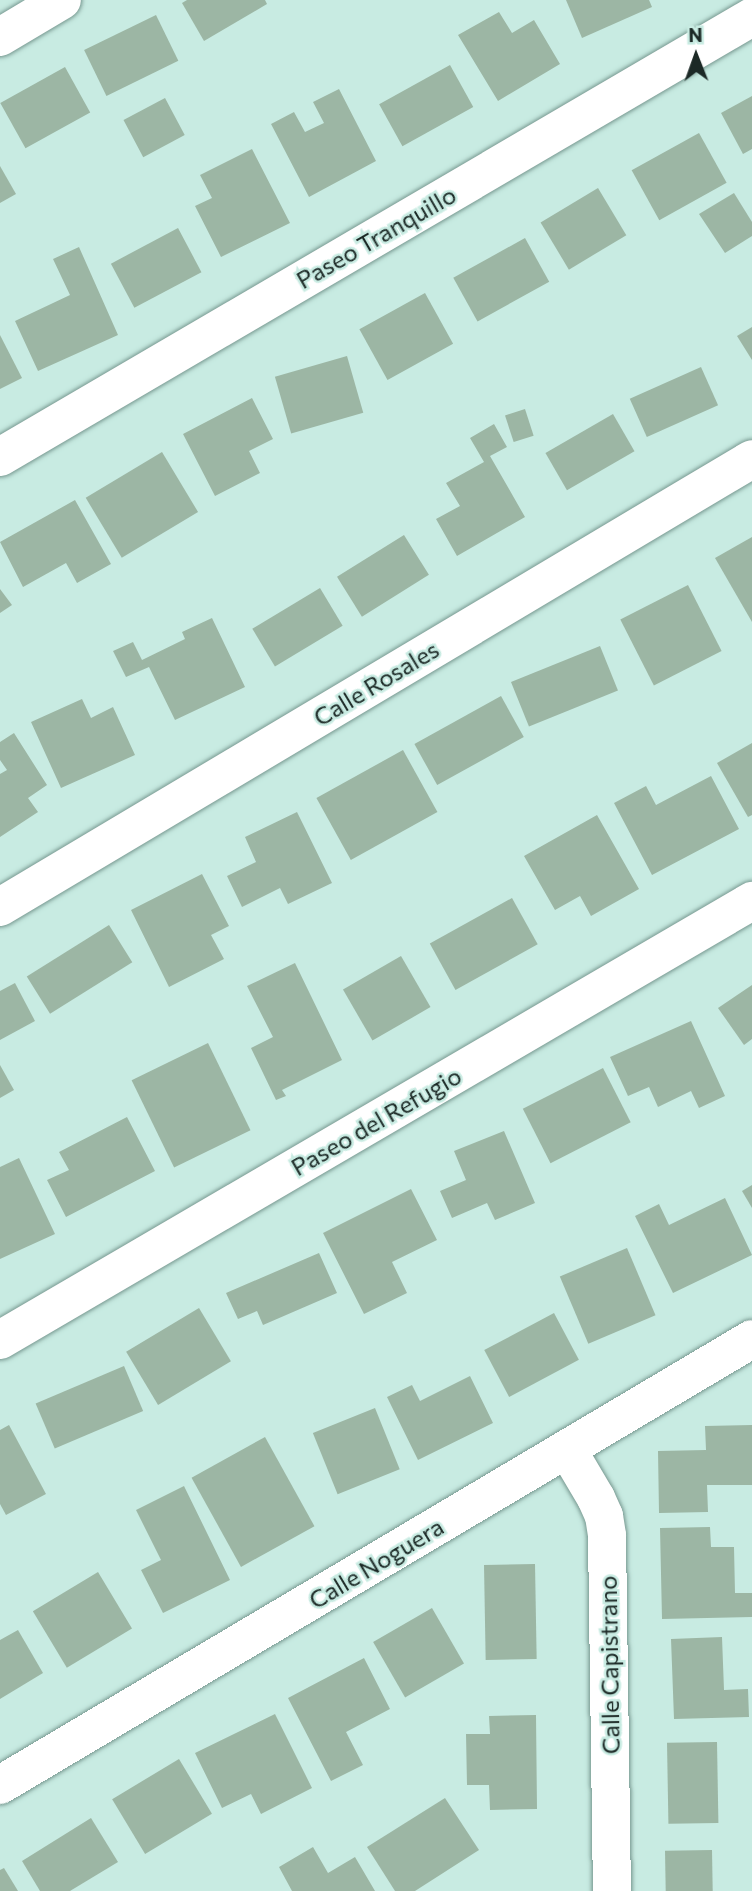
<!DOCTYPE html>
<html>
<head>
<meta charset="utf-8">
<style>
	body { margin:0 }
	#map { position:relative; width:752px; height:1891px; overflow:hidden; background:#c8ebe2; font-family:Commissioner,sans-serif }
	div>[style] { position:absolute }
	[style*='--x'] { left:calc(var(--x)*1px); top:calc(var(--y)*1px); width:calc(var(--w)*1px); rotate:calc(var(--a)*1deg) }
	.building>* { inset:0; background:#9cb6a4; transform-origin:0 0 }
	.roads { filter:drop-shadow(0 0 2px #779890) drop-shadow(0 0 2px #779890) }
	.minor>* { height:38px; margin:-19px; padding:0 19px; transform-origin:19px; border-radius:19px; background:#fff }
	span { translate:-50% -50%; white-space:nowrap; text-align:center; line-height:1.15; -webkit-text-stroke:5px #c8ebe2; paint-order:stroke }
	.street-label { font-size:24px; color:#1c2926 }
	.north { position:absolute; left:661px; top:21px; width:70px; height:70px; -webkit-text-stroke:5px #c8ebe2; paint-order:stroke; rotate:359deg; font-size:19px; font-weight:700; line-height:28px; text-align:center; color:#1c2926 }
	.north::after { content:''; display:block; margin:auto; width:24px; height:32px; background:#1c2926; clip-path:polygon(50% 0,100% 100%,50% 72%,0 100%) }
</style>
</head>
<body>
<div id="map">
	<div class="building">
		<div style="clip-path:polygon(187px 0,265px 0,267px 4px,204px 41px,182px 3px)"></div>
		<div style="clip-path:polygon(566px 0,649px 0,652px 7px,582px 38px)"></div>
		<div style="clip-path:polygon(499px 12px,512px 33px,534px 20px,560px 64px,498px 101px,458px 35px)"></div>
		<div style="left:156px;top:15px;width:51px;height:80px;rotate:64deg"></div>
		<div style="left:450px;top:65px;width:48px;height:81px;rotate:61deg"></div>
		<div style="left:65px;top:67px;width:52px;height:74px;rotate:61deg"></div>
		<div style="clip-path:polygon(339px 89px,376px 161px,309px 197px,271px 124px,294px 112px,305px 132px,324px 123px,313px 102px)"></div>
		<div style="clip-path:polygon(752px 96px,752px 149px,743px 154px,721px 113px)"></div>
		<div style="left:165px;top:98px;width:42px;height:47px;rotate:62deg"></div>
		<div style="left:699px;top:133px;width:57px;height:77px;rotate:61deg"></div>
		<div style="clip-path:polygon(252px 149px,290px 223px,221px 257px,195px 206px,212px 198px,200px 175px)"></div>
		<div style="clip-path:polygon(0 166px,16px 194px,0 203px)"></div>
		<div style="left:598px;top:188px;width:55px;height:67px;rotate:59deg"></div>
		<div style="clip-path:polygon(734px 193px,752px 222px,752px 236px,725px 253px,699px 214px)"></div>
		<div style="left:178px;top:228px;width:50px;height:76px;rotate:62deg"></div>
		<div style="left:525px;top:238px;width:50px;height:82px;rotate:61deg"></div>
		<div style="clip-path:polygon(79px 247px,118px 335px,38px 371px,15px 321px,70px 295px,53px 259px)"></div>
		<div style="left:425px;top:293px;width:58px;height:75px;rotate:61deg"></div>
		<div style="clip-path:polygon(752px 327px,752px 360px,737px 336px)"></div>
		<div style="clip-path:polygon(0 335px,22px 378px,0 389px)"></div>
		<div style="left:347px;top:356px;width:59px;height:75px;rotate:74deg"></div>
		<div style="left:701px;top:367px;width:42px;height:78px;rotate:66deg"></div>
		<div style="clip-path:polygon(252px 398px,273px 439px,249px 451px,260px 473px,215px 496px,183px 434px)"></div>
		<div style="left:525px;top:409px;width:28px;height:21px;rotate:72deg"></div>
		<div style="left:613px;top:414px;width:43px;height:78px;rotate:60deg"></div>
		<div style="clip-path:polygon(494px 424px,507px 447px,490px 456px,525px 517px,457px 556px,436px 519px,460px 506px,446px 483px,484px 462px,470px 438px)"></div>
		<div style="left:162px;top:452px;width:70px;height:89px;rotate:59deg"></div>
		<div style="clip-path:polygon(75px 500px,111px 564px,77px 583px,66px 563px,23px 587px,0 542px)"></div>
		<div style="left:404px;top:535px;width:47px;height:79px;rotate:58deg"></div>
		<div style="clip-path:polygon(752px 537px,752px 622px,715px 558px)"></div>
		<div style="left:688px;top:585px;width:74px;height:76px;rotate:63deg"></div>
		<div style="left:320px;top:588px;width:44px;height:79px;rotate:59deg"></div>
		<div style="clip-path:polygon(0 589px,12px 605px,0 613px)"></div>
		<div style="clip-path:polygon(212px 618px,245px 687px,175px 720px,149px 667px,126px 677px,113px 651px,133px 642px,142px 660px,185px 639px,182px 632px)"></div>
		<div style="left:600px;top:646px;width:48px;height:96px;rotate:68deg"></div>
		<div style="left:501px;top:696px;width:47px;height:99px;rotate:61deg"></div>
		<div style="clip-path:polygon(82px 699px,91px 718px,113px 707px,135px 755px,61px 788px,31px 722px)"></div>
		<div style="clip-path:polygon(14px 733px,47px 785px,28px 798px,38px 812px,0 837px,0 774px,7px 770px,0 760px,0 742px)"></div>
		<div style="clip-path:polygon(752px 743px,752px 815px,748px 817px,717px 763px)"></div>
		<div style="left:403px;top:750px;width:71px;height:99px;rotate:61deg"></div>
		<div style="clip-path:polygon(711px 776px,739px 829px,652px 875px,614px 803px,646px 786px,656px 805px)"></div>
		<div style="clip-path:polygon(297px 812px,332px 883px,288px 904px,280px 888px,242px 907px,227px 876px,256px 862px,245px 837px)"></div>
		<div style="clip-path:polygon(597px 815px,639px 889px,591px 916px,580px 896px,555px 910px,524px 856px)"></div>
		<div style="clip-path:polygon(202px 874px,229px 926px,211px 935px,224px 959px,169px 987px,131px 910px)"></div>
		<div style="left:512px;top:898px;width:53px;height:94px;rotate:61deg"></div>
		<div style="left:109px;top:925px;width:44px;height:97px;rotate:58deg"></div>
		<div style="left:401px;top:956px;width:59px;height:67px;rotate:60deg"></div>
		<div style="clip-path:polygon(295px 963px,342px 1060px,282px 1090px,286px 1096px,276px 1100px,251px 1048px,273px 1037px,247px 986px)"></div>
		<div style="clip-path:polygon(15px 983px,35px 1021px,0 1040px,0 991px)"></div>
		<div style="clip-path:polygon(752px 985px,752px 1039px,744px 1045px,718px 1008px)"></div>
		<div style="clip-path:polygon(691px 1021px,725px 1096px,699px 1108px,691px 1091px,658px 1107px,649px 1087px,628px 1096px,610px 1057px)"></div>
		<div style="left:208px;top:1043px;width:97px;height:85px;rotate:64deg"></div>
		<div style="clip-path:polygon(0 1065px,14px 1090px,0 1098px)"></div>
		<div style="left:603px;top:1068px;width:61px;height:90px;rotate:63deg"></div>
		<div style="clip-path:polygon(127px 1117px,155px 1171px,66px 1217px,47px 1180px,69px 1170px,59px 1152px)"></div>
		<div style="clip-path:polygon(504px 1131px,535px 1203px,495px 1220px,487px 1203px,452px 1218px,440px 1191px,466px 1180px,454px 1151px)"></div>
		<div style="clip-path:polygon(19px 1158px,55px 1234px,0 1259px,0 1167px)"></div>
		<div style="clip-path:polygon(752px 1185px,752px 1208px,742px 1191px)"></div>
		<div style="clip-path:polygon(411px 1189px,437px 1240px,392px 1262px,407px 1293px,364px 1314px,323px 1233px)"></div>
		<div style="clip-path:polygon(725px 1198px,752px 1255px,673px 1293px,635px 1216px,659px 1204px,669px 1225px)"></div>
		<div style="left:627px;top:1248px;width:73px;height:73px;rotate:67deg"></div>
		<div style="clip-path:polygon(319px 1253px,337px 1293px,263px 1325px,257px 1311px,238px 1319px,226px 1293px)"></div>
		<div style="left:199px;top:1308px;width:62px;height:85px;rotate:59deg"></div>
		<div style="left:554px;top:1313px;width:53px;height:79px;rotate:62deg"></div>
		<div style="left:124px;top:1366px;width:49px;height:96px;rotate:67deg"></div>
		<div style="clip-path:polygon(470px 1376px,493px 1423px,418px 1460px,387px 1397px,412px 1385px,420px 1401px)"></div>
		<div style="left:375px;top:1408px;width:66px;height:67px;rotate:68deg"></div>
		<div style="clip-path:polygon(9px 1425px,46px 1494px,6px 1515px,0 1504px,0 1430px)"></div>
		<div style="clip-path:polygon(752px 1425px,752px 1485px,707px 1485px,708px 1512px,659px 1513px,658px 1451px,706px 1450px,705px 1426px)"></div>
		<div style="left:265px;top:1437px;width:102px;height:84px;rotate:61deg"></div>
		<div style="clip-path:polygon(184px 1486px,230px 1580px,163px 1613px,141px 1570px,161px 1560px,136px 1510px)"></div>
		<div style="clip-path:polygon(710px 1527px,711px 1547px,734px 1547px,735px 1593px,752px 1593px,752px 1617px,662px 1619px,660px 1528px)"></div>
		<div style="left:535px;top:1564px;width:95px;height:51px;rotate:89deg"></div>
		<div style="left:98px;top:1572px;width:66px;height:76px;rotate:59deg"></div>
		<div style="left:432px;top:1608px;width:64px;height:68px;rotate:60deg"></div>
		<div style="clip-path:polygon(18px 1630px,43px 1673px,0 1699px,0 1640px)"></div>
		<div style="clip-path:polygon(722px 1637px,724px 1690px,748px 1689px,749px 1717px,674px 1719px,671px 1639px)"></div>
		<div style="clip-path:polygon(364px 1658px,390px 1709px,346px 1732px,363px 1765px,331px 1781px,288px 1698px)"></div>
		<div style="clip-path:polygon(275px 1714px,312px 1788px,261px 1814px,251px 1794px,222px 1808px,195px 1753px)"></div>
		<div style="clip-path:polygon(536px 1715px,537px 1809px,490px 1810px,489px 1785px,467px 1785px,466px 1734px,490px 1734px,489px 1716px)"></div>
		<div style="left:717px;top:1742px;width:81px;height:50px;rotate:89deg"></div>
		<div style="left:179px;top:1759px;width:64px;height:78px;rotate:59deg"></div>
		<div style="clip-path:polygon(445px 1798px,479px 1850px,415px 1891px,395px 1891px,367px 1847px)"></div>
		<div style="clip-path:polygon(91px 1818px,118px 1862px,70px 1891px,40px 1891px,22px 1861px)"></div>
		<div style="clip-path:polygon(313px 1847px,328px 1873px,355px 1857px,375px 1891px,292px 1891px,279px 1867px)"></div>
		<div style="left:712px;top:1850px;width:41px;height:47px;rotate:89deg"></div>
		<div style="clip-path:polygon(4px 1868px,18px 1891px,0 1891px,0 1870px)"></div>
	</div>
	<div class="roads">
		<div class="minor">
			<div style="--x:0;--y:37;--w:72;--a:-30.8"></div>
			<div style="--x:0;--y:457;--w:871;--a:-30.33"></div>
			<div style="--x:0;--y:907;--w:875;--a:-30.78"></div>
			<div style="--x:0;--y:1340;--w:871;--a:-30.28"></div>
			<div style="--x:567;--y:1449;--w:57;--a:59.4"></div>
			<div style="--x:596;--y:1498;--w:20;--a:66"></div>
			<div style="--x:604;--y:1516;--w:20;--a:81"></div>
			<div style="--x:607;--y:1536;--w:355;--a:89.2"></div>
			<div style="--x:0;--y:1785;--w:874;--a:-30.67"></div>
		</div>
	</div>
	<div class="street-label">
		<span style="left:376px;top:237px;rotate:-30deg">Paseo Tranquillo</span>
		<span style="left:376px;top:683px;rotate:-31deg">Calle Rosales</span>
		<span style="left:376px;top:1121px;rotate:-30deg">Paseo del Refugio</span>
		<span style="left:376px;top:1563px;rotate:-31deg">Calle Noguera</span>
		<span style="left:609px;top:1665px;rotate:-91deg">Calle Capistrano</span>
	</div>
	<div class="north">N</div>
</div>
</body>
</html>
